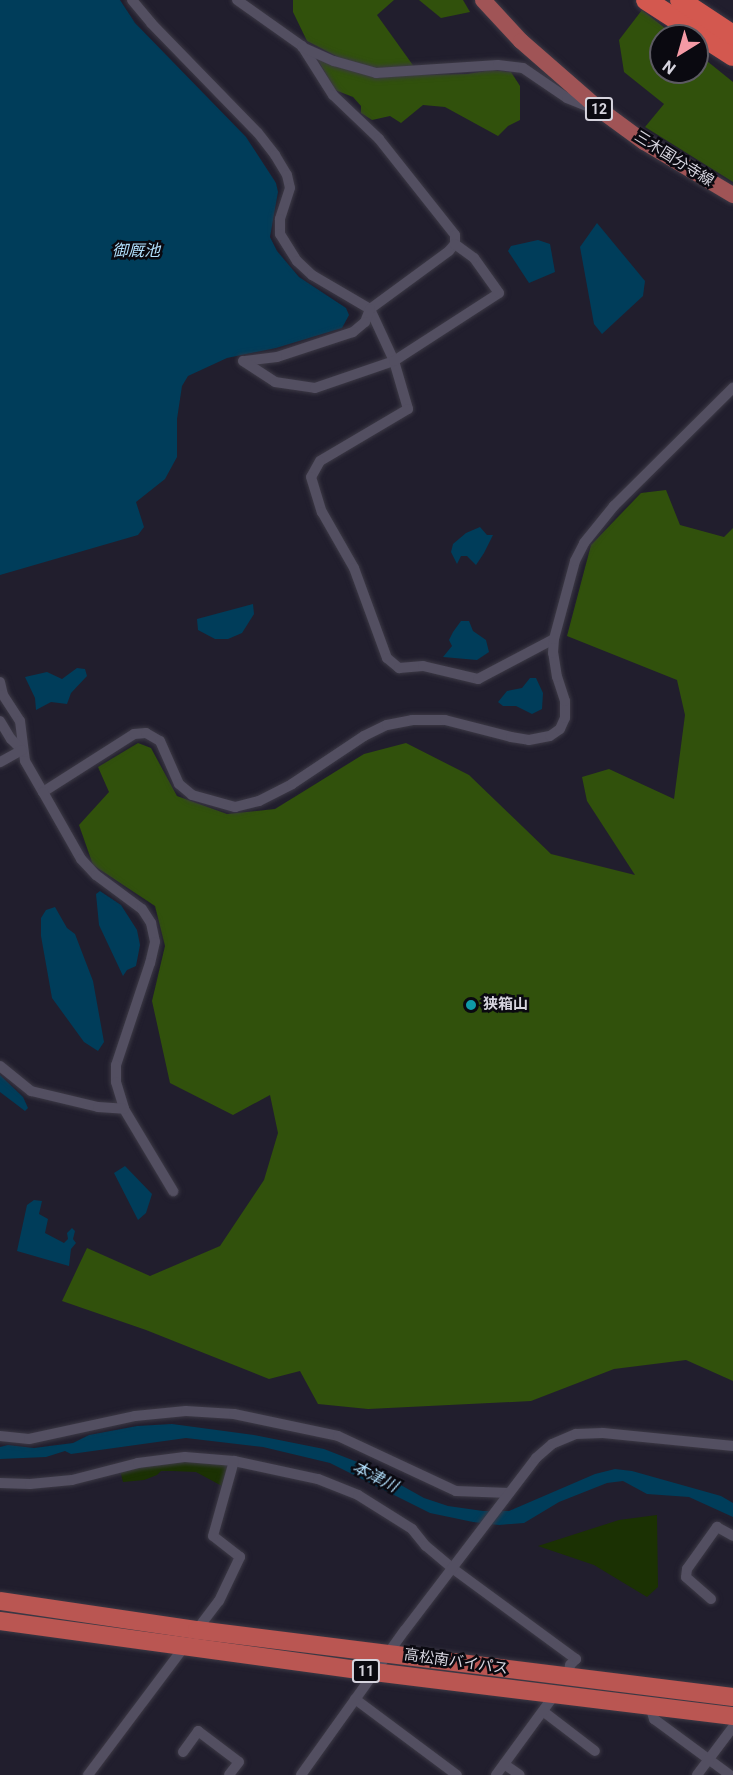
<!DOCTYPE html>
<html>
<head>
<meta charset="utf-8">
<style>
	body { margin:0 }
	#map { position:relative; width:733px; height:1775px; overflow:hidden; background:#211e2d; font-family:Roboto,"Noto Sans JP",sans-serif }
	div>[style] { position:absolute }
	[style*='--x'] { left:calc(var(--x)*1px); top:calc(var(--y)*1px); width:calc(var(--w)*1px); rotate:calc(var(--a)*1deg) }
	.green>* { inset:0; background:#1b3103 }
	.forest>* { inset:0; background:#31510c }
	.water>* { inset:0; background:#003d5a }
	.roads { filter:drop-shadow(0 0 2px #3c3945) drop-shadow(0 0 2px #3c3945) }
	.minor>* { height:10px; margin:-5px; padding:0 5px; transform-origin:5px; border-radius:5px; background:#534f61 }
	.primary>* { height:16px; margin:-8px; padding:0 8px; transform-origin:8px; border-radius:8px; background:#a05456 }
	.trunk>* { height:18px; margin:-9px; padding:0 9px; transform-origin:9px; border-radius:9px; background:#ba5652 }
	.motorway>* { height:20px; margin:-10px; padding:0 10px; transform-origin:10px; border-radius:10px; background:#d3584f }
	.dots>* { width:16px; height:16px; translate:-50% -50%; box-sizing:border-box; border:3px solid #0a0910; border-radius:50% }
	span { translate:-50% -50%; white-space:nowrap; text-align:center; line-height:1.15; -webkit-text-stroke:5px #0a0910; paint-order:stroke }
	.shield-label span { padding:2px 4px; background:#0a0910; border:2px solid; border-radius:4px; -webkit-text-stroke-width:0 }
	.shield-label { font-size:14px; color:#d6d4de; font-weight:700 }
	.street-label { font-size:15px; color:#d6d4de }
	.poi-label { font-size:15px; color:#d6d4de; font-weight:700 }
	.left { translate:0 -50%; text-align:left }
	.water-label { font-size:16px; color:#b0defb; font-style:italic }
	.north { position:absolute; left:649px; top:24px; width:60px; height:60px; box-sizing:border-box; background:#0a0910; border:2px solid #5c5a62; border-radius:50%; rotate:217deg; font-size:16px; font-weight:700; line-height:24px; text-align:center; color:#d6d4de }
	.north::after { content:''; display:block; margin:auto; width:21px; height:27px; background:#f49aa5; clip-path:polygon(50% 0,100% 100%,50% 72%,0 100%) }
</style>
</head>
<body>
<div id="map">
	<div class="green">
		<div style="clip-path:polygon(172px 1460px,230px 1463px,222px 1486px,196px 1472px,173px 1471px,161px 1471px,157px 1475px,144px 1480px,123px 1482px,120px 1470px)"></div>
		<div style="clip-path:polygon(657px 1515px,658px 1587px,647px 1597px,594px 1565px,538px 1546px,619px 1520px)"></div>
	</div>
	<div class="forest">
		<div style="clip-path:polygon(293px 0,394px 0,377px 15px,420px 75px,467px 74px,492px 70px,511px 72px,520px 86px,520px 120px,508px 126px,498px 136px,445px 107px,423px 105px,401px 123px,390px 116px,372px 120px,361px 113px,361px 106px,353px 97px,335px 90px,318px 60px,340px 58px,307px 41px,293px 12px)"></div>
		<div style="clip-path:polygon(419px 0,463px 0,470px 12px,441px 18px)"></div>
		<div style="clip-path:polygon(642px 10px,675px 36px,661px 36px,661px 72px,697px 72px,697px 53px,733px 82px,733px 182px,645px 127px,664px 104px,624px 72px,619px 40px)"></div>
		<div style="clip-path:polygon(666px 490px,680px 525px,724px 537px,733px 528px,733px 1381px,686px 1360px,614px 1369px,531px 1401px,368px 1409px,318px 1404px,300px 1371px,269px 1379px,146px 1330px,62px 1301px,87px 1248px,150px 1276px,220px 1246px,264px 1180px,278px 1133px,270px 1095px,233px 1115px,170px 1083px,152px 1001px,165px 946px,155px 906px,93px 865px,79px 825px,109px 792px,98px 767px,138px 743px,151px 748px,177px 796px,227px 814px,275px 809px,364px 754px,406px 743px,469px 775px,551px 854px,635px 875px,587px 801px,582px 777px,609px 769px,674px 799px,685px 715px,677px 680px,567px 636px,591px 545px,641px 493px)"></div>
	</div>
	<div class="water">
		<div style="clip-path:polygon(0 0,120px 0,135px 23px,246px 137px,276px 183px,278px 192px,270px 237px,277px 251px,299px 277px,346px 308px,349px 315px,342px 328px,276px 348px,227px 358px,188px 376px,182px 386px,177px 419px,177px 457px,165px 479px,136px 502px,144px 527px,138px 535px,0 575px)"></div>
		<div style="clip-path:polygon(597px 223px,645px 281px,643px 296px,602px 334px,594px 324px,580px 247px)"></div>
		<div style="clip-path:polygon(538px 240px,550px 244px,555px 272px,529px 283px,508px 251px,511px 246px)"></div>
		<div style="clip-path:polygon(480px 527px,487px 535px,493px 535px,484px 553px,476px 565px,467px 556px,461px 556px,457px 564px,451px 552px,453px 544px,466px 533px)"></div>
		<div style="clip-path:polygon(253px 604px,254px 614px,242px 633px,228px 639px,215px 639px,198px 630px,197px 619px)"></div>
		<div style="clip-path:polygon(461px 621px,469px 621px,473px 631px,486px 640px,489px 652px,477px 660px,443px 657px,452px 646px,449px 640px,453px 632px)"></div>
		<div style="clip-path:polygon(77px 668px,85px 669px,87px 676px,71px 693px,67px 704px,51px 702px,36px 710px,35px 698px,25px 677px,47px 672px,62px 679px)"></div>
		<div style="clip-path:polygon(530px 678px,536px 678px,543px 693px,542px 709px,532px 714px,516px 706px,503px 706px,498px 702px,507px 691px,522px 688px)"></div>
		<div style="clip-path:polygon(100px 891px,121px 905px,137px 930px,140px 945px,136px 966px,127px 970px,123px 976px,99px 925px,96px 894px)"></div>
		<div style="clip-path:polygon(55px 907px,67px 928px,75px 934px,93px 981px,104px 1042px,98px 1051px,84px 1042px,52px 998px,41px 936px,41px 918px,46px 910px)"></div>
		<div style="clip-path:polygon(0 1075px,23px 1097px,28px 1108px,25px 1111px,0 1092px)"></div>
		<div style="clip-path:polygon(125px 1166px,152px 1194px,146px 1213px,138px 1220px,114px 1173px)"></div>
		<div style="clip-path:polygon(34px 1200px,42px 1201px,39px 1214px,48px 1219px,45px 1233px,64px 1243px,68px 1239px,67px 1233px,72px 1228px,75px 1231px,73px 1239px,76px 1243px,71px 1249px,69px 1266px,17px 1251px,27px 1205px)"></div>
		<div style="clip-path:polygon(172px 1424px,254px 1435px,324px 1449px,365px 1465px,424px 1498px,448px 1506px,483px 1511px,509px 1511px,595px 1474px,615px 1469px,632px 1471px,721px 1496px,733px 1503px,733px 1517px,689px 1497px,647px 1494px,623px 1481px,607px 1483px,559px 1502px,524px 1523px,499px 1525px,473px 1522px,430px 1513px,330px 1463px,263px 1447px,186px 1438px,71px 1454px,65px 1451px,46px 1457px,0 1459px,0 1447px,8px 1445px,34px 1448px,73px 1443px,89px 1435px,137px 1426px)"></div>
	</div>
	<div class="roads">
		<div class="minor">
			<div style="--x:132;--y:0;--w:30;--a:50"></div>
			<div style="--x:151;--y:23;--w:153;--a:45.8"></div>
			<div style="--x:258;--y:133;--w:28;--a:52"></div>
			<div style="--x:275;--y:155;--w:23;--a:59"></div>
			<div style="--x:287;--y:175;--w:13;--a:77"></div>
			<div style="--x:290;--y:188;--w:33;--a:108"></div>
			<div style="--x:280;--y:219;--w:15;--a:90"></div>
			<div style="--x:280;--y:234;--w:32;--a:58"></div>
			<div style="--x:297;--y:261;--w:21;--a:43"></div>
			<div style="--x:312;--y:275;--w:67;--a:30.4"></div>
			<div style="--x:370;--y:309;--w:57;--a:65.2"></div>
			<div style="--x:394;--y:361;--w:50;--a:73.7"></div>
			<div style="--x:408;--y:409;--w:102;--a:149.4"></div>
			<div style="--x:320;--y:461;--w:18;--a:119"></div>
			<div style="--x:311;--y:477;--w:37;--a:73"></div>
			<div style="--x:322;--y:512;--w:64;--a:60.3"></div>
			<div style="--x:354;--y:568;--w:96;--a:69.9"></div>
			<div style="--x:387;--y:658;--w:16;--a:40"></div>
			<div style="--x:399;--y:668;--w:24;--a:-5"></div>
			<div style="--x:423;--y:666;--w:57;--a:13.3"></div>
			<div style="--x:478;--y:679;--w:86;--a:-27.8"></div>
			<div style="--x:237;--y:0;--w:80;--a:35.3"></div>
			<div style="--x:302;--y:46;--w:58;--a:57.7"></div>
			<div style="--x:333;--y:95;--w:64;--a:43.7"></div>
			<div style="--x:379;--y:139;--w:122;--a:51.6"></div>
			<div style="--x:455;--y:235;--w:9;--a:90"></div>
			<div style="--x:455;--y:244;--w:9;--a:131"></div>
			<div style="--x:449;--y:251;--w:98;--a:143.7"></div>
			<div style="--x:370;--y:309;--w:14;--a:111"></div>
			<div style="--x:365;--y:322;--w:16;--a:140"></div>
			<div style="--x:353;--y:332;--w:80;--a:161.8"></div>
			<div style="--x:277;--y:357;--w:34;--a:173"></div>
			<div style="--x:302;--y:47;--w:35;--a:24"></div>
			<div style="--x:334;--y:61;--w:44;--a:15.9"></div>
			<div style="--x:376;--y:73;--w:122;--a:-3.8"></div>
			<div style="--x:498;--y:65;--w:25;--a:7"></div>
			<div style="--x:523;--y:68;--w:53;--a:34.3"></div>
			<div style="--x:567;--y:98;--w:31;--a:22"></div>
			<div style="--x:243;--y:361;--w:38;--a:33"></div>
			<div style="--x:275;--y:382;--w:40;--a:8.5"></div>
			<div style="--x:315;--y:388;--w:83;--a:-18.9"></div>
			<div style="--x:394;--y:361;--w:125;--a:-32.9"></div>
			<div style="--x:499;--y:293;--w:43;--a:-125.5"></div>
			<div style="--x:474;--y:258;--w:24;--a:-144"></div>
			<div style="--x:0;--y:682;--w:13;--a:77"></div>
			<div style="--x:3;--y:695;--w:31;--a:57"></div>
			<div style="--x:20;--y:721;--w:40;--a:82.9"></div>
			<div style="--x:25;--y:761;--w:36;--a:60"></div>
			<div style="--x:43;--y:792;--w:108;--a:-32.5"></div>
			<div style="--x:134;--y:734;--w:12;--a:-5"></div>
			<div style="--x:146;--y:733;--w:16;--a:30"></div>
			<div style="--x:160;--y:741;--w:47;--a:66.2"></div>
			<div style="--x:179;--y:784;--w:17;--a:40"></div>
			<div style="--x:192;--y:795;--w:45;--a:15.6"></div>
			<div style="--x:235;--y:807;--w:25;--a:-14"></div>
			<div style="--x:259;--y:801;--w:37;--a:-27"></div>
			<div style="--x:292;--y:784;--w:87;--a:-33.7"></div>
			<div style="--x:364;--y:736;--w:25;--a:-26"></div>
			<div style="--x:387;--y:725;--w:25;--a:-11"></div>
			<div style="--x:412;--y:720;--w:33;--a:0"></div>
			<div style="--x:445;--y:720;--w:68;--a:14.4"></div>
			<div style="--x:511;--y:737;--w:18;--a:9"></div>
			<div style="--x:529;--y:740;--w:21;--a:-11"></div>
			<div style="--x:550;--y:736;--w:12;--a:-35"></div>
			<div style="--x:560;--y:729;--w:12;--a:-66"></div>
			<div style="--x:565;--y:718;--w:17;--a:-90"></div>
			<div style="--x:565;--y:701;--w:25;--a:-108"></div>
			<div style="--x:557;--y:677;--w:24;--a:-99"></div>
			<div style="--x:553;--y:653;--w:14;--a:-86"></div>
			<div style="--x:554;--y:639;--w:81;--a:-74.9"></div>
			<div style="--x:575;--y:561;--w:20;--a:-63"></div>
			<div style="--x:584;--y:543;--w:48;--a:-51"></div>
			<div style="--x:614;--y:506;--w:168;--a:-44.8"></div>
			<div style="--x:0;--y:721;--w:21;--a:59"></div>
			<div style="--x:11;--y:739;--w:16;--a:45"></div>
			<div style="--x:22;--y:750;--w:25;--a:151"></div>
			<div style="--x:43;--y:792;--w:77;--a:60.4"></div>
			<div style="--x:81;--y:859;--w:22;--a:47"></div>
			<div style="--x:96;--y:875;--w:57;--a:36.5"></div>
			<div style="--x:142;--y:909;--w:17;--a:57"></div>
			<div style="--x:151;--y:923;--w:19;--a:78"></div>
			<div style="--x:155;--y:942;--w:22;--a:103"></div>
			<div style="--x:150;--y:963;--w:108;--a:108.4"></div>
			<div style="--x:116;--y:1065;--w:17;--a:90"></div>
			<div style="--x:116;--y:1082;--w:28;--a:73"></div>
			<div style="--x:124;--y:1109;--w:96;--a:59.1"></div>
			<div style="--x:0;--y:1066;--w:40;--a:39"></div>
			<div style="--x:31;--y:1091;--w:69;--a:13.4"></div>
			<div style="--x:98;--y:1107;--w:26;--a:4"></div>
			<div style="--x:0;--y:1436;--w:29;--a:6"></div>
			<div style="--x:29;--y:1439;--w:108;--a:-12.2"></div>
			<div style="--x:135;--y:1416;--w:51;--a:-5.6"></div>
			<div style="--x:186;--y:1411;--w:48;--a:3.6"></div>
			<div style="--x:234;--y:1414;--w:106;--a:11.9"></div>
			<div style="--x:338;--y:1436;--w:130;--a:25"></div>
			<div style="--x:456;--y:1491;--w:53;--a:2.2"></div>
			<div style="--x:0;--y:1483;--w:30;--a:2"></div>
			<div style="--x:30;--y:1484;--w:42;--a:-5.4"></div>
			<div style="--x:72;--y:1480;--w:68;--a:-14.4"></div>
			<div style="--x:138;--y:1463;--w:47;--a:-7.3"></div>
			<div style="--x:185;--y:1457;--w:49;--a:4.7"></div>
			<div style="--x:234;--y:1461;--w:86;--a:12.1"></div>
			<div style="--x:318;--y:1479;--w:43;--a:21.8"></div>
			<div style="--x:358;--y:1495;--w:64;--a:32.2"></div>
			<div style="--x:412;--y:1529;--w:22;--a:51"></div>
			<div style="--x:426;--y:1546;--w:34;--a:40"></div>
			<div style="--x:452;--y:1568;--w:154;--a:36.3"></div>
			<div style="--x:576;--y:1659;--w:8;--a:135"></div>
			<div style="--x:570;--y:1665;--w:13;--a:99"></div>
			<div style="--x:711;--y:1599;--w:33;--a:-139"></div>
			<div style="--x:686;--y:1577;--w:8;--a:-83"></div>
			<div style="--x:687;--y:1569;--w:52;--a:-54.5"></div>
			<div style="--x:717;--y:1527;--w:18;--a:29"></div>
			<div style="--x:196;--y:1631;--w:38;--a:-53"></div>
			<div style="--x:219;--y:1601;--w:49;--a:-64.5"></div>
			<div style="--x:240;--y:1557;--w:34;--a:-142"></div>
			<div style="--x:213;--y:1536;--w:78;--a:-74.4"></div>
			<div style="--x:355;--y:1699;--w:127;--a:36.7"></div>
			<div style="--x:650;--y:1706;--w:14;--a:73"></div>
			<div style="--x:654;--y:1719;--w:94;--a:36.4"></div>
			<div style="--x:544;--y:1712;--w:64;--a:37.4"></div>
			<div style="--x:183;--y:1752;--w:26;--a:-54"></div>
			<div style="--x:198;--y:1731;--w:51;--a:37.1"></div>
			<div style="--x:239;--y:1762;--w:16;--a:128"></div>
			<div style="--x:504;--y:1764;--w:19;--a:35"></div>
			<div style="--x:88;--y:1775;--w:165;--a:-53.1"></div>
			<div style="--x:301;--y:1775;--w:178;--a:-54.4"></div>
			<div style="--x:405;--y:1630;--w:216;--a:-52.7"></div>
			<div style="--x:536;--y:1458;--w:21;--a:-41"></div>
			<div style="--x:552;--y:1444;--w:26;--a:-23"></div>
			<div style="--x:576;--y:1434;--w:27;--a:-2"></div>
			<div style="--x:603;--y:1433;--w:131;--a:5.7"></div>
			<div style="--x:496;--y:1775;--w:100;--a:-53.9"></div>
			<div style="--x:697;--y:1775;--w:60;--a:-53.1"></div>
		</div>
		<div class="primary">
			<div style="--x:483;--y:0;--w:56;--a:47.2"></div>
			<div style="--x:521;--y:41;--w:103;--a:41.1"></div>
			<div style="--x:599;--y:109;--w:56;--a:36.3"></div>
			<div style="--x:644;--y:142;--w:104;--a:30.8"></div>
		</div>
		<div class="trunk">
			<div style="--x:0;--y:1601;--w:199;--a:8.4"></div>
			<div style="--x:197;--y:1630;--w:540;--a:7.13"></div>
			<div style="--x:0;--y:1621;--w:377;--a:7.8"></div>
			<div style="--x:374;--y:1672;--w:362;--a:7"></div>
		</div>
		<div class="motorway">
			<div style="--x:646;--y:0;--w:103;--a:32.8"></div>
			<div style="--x:680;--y:0;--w:64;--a:33.4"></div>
		</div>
	</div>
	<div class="dots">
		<div style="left:471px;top:1005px;background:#0f9aa8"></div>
	</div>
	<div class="shield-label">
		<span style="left:599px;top:109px">12</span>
		<span style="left:366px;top:1671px">11</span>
	</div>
	<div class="street-label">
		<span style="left:674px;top:159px;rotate:32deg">三木国分寺線</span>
		<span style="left:456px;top:1662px;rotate:8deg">高松南バイパス</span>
	</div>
	<div class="poi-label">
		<span class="left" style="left:483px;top:1005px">狭箱山</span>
	</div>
	<div class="water-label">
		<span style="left:136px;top:251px">御厩池</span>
		<span style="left:375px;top:1477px;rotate:27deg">本津川</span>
	</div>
	<div class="north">N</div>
</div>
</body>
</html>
